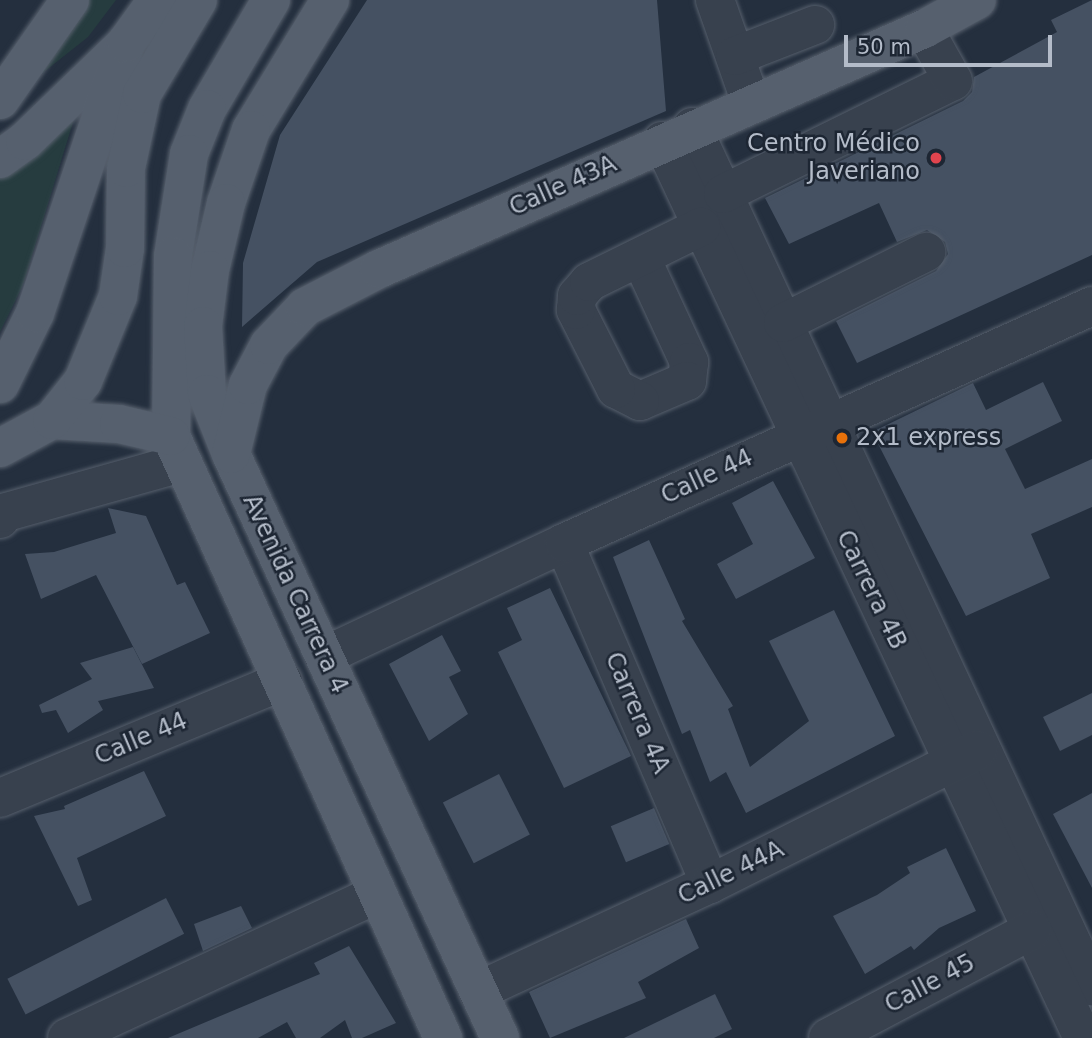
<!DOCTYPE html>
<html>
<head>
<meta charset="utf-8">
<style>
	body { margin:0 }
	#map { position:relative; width:1092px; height:1038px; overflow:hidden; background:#242f3e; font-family:"DejaVu Sans",sans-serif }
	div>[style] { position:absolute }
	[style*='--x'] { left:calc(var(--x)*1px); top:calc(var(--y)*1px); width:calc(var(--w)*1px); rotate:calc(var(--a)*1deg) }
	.green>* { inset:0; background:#263c3f }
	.building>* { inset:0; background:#455162; transform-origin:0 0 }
	.roads { filter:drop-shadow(0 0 2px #565f6c) drop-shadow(0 0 2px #565f6c) }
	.minor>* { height:38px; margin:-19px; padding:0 19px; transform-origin:19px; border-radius:19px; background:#38414e }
	.major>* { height:38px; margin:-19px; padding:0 19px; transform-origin:19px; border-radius:19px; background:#56606e }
	.dots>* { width:19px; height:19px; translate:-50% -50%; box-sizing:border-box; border:4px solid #1d2633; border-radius:50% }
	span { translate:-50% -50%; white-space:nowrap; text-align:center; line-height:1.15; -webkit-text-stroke:5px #1d2633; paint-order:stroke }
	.poi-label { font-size:24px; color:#b4bcc9 }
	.right { translate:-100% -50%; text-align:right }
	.left { translate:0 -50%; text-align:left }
	.street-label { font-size:24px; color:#b4bcc9 }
	.scale { position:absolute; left:844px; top:35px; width:208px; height:32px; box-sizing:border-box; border:4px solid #b4bcc9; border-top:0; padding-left:9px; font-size:21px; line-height:24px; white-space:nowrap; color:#b4bcc9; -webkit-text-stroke:5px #1d2633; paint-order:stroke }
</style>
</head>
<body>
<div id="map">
	<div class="green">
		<div style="clip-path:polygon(81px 0,116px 0,88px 37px,1px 106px)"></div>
		<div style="clip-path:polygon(78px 106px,23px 285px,0 332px,0 172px)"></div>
	</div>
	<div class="building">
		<div style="clip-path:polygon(367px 0,657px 0,666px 111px,317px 262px,242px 327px,243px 263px,280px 135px)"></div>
		<div style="clip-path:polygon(1092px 0,1092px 255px,857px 363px,836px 321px,936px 271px,948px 254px,945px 242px,927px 230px,897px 242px,879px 203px,789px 244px,765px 198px,963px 101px,972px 92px,974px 77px,1057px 32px,1051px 20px)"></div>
		<div style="clip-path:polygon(1043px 382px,1062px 421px,1005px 449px,1025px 489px,1092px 459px,1092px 507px,1031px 534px,1050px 578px,966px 616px,872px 432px,973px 383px,986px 410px)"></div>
		<div style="clip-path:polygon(773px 481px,815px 558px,736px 599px,717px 564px,753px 544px,732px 503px)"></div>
		<div style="clip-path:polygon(108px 508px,146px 516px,177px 585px,185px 582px,210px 633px,142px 664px,96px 575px,41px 599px,25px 554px,54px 552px,116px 533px)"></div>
		<div style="clip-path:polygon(649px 540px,685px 619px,682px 621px,733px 706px,728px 709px,750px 767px,809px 721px,769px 641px,834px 610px,895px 736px,746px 813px,726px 772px,710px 782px,690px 730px,682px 734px,613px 557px)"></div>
		<div style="clip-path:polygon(550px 588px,631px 756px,564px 788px,498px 652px,522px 640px,507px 608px)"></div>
		<div style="clip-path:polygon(442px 635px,461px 671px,449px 677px,468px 714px,429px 741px,389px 664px)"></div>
		<div style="clip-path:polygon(133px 647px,154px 688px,98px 701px,103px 710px,68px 733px,56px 710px,42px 713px,39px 705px,92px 679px,80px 663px)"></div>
		<div style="clip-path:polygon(1092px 693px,1092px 735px,1060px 751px,1043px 717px)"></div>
		<div style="clip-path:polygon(144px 771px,166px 816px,77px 858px,92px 900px,78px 906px,34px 816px,65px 809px,64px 806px)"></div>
		<div style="left:499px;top:774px;width:68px;height:63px;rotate:63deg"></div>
		<div style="clip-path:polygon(1092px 793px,1092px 888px,1053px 814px)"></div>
		<div style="left:654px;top:808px;width:39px;height:47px;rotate:67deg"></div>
		<div style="clip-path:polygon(946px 848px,976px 911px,939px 928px,914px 950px,911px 946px,865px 974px,833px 916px,877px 895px,910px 873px,907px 867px)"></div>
		<div style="left:166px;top:898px;width:40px;height:178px;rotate:63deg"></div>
		<div style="clip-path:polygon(241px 906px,252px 928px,203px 951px,194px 924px)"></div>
		<div style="clip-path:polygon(686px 919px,699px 948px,638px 982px,646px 998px,550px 1038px,529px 992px)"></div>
		<div style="clip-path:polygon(349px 946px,396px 1023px,362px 1038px,352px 1038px,345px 1020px,320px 1038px,296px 1038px,287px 1022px,258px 1038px,168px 1038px,320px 974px,314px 963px)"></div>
		<div style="clip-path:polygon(715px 994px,732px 1029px,714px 1038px,624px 1038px)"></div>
	</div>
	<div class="roads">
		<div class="minor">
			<div style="--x:715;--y:0;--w:109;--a:70.7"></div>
			<div style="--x:735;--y:56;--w:86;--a:-21.2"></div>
			<div style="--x:692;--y:127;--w:948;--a:65.03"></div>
			<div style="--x:662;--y:141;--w:991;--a:64.86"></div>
			<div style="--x:723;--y:194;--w:256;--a:-26.2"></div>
			<div style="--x:953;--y:81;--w:60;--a:-119.1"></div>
			<div style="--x:641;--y:258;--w:115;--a:65.2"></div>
			<div style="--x:689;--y:362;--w:19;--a:96"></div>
			<div style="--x:687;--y:381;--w:51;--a:156.9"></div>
			<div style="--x:640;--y:401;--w:27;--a:-153"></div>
			<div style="--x:616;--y:389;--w:89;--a:-116.9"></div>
			<div style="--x:576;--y:310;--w:14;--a:-86"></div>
			<div style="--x:577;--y:296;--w:18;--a:-49"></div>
			<div style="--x:589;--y:282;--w:125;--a:-26.2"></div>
			<div style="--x:783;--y:323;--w:160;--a:-26.4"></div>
			<div style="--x:0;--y:519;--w:7;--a:-63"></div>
			<div style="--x:3;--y:513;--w:185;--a:-15.7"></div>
			<div style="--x:564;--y:543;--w:371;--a:66.8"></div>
			<div style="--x:324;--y:656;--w:265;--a:-25.2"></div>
			<div style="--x:564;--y:543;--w:579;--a:-24.17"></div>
			<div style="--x:0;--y:798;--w:306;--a:-22.5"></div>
			<div style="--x:478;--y:991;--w:255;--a:-24.8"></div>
			<div style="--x:710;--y:884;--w:300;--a:-26.6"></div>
			<div style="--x:67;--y:1038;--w:342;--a:-24.9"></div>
			<div style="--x:828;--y:1038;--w:231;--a:-27.9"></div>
		</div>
		<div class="major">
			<div style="--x:271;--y:0;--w:126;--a:120.4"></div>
			<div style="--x:207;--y:109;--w:48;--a:111.8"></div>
			<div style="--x:189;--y:154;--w:103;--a:98.9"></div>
			<div style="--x:173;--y:256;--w:180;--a:90.6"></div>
			<div style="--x:171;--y:436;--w:661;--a:65.69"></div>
			<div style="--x:330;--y:0;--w:152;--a:121.3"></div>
			<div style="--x:251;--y:130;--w:77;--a:108.9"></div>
			<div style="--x:226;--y:203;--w:69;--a:103.4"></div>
			<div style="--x:210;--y:270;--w:56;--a:97.1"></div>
			<div style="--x:203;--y:326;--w:68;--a:86.6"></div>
			<div style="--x:207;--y:394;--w:65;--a:68.2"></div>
			<div style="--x:231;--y:454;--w:643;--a:65.27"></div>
			<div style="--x:0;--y:100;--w:122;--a:-55"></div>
			<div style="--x:0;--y:159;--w:31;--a:-36"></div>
			<div style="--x:25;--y:141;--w:135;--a:-44.1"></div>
			<div style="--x:0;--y:384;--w:79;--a:-63.8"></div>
			<div style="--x:35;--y:313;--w:285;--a:-71.4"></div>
			<div style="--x:126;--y:43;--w:53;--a:-54.2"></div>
			<div style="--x:52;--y:420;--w:67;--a:3.4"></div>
			<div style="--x:119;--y:424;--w:53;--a:13"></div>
			<div style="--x:0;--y:448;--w:59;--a:-28.3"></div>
			<div style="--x:52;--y:420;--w:50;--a:-51.5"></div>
			<div style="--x:83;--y:381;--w:92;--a:-67.6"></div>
			<div style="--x:118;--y:296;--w:49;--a:-81.7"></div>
			<div style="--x:125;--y:248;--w:80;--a:-89.3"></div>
			<div style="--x:126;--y:168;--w:76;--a:-77.8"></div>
			<div style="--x:142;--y:94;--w:109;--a:-59.2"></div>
			<div style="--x:231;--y:454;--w:71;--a:-76.2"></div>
			<div style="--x:248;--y:385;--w:45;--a:-62.3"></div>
			<div style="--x:269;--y:345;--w:52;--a:-46.5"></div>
			<div style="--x:305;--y:307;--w:83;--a:-27.2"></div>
			<div style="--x:379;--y:269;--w:596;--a:-23.77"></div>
			<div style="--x:924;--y:29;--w:60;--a:-28.7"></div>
		</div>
	</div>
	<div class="dots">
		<div style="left:936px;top:158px;background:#e0444e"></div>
		<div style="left:842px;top:438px;background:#e8710a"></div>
	</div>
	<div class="poi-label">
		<span class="right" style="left:920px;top:158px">Centro Médico<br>Javeriano</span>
		<span class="left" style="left:856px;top:438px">2x1 express</span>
	</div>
	<div class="street-label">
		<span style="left:563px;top:186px;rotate:-24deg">Calle 43A</span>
		<span style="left:707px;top:477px;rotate:-25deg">Calle 44</span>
		<span style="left:871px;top:590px;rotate:64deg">Carrera 4B</span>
		<span style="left:295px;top:594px;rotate:65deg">Avenida Carrera 4</span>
		<span style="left:637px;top:713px;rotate:67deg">Carrera 4A</span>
		<span style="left:141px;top:739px;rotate:-23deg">Calle 44</span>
		<span style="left:731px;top:873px;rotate:-26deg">Calle 44A</span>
		<span style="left:930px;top:984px;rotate:-28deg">Calle 45</span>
	</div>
	<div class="scale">50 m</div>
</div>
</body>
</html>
